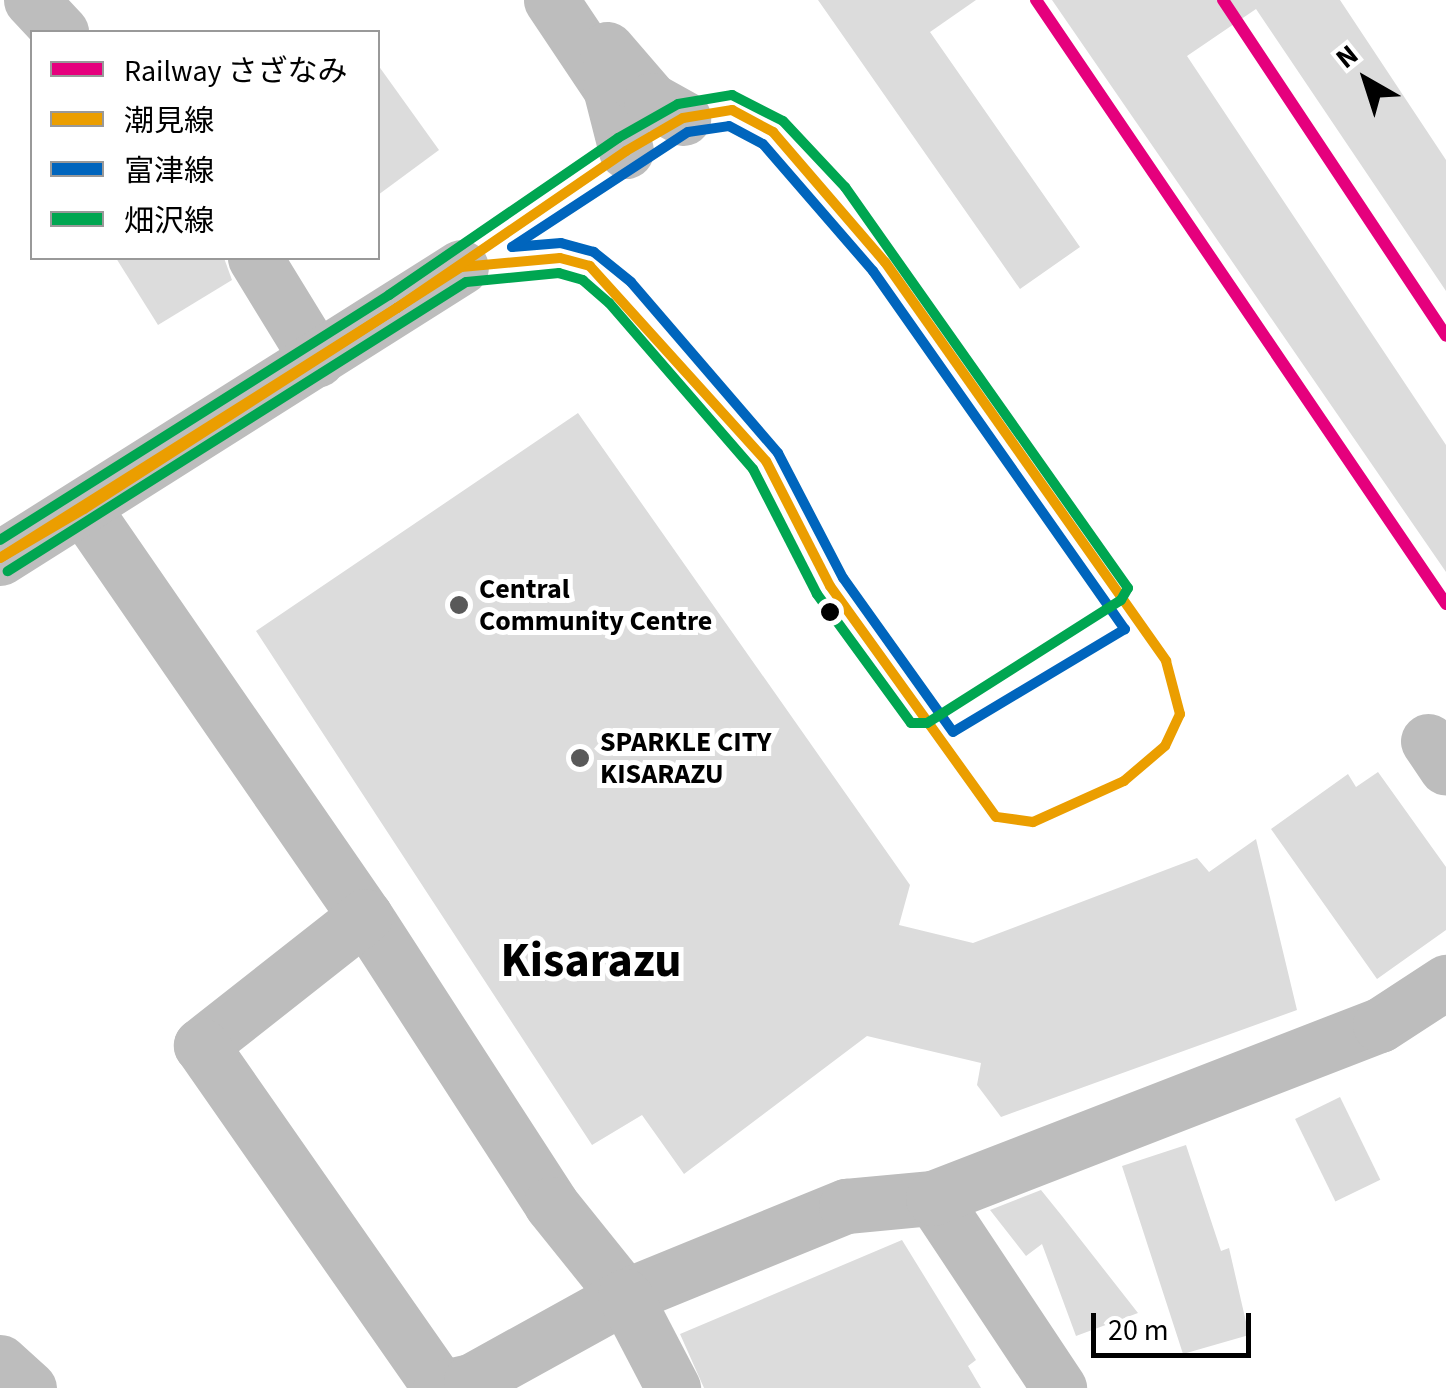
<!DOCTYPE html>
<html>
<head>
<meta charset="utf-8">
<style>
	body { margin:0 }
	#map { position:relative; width:1446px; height:1388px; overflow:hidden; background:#fff; font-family:"Source Sans 3","Noto Sans JP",sans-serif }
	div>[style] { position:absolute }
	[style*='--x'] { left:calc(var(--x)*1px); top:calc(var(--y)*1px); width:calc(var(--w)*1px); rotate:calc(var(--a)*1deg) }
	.building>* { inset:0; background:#dcdcdc; transform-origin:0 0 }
	.minor>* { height:55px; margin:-27.5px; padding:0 27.5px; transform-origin:27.5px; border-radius:27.5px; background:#bdbdbd }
	.bus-1>* { height:10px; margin:-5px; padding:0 5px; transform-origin:5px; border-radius:5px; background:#eb9e00 }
	.bus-2>* { height:10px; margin:-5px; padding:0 5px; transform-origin:5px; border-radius:5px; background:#0065bd }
	.bus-3>* { height:10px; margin:-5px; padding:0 5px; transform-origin:5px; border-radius:5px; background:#00a651 }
	.rail-1>* { height:12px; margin:-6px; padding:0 6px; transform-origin:6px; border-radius:6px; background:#e5007d }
	.dots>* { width:28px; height:28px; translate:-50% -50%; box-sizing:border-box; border:5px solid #fff; border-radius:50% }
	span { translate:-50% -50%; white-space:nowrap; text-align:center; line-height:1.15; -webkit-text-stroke:10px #fff; paint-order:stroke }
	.poi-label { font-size:28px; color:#000; font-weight:700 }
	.left { translate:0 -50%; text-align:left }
	.town-label { font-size:48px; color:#000; font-weight:700 }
	.legend { position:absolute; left:30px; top:30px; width:350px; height:230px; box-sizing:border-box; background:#fff; border:2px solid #999; margin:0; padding:12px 18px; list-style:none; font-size:30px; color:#000 }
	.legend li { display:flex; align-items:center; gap:20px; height:50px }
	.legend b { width:50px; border:2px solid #999 }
	.north { position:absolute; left:1316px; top:30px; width:100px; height:100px; -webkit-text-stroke:8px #fff; paint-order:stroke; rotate:321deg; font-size:28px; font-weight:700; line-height:40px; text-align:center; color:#000 }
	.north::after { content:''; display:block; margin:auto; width:35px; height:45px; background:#000; clip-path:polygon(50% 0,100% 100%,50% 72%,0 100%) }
	.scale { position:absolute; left:1091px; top:1313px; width:160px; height:45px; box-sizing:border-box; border:5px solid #000; border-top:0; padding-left:12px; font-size:30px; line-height:35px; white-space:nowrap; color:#000; -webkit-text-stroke:8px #fff; paint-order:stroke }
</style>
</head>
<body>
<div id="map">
	<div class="building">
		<div style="clip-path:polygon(818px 0,976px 0,930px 32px,1080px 247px,1020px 289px)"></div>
		<div style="clip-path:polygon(1052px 0,1340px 0,1446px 160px,1446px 291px,1256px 9px,1187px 56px,1446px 445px,1446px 572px)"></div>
		<div style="clip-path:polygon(378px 65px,439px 150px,378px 195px)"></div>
		<div style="clip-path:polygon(116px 258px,224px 258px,232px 280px,158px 325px)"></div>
		<div style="clip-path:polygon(578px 413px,910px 885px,899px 925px,973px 943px,1197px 858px,1209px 872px,1256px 839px,1297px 1010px,1001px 1117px,977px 1085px,981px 1063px,867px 1036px,684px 1174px,642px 1115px,592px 1145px,256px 631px)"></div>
		<div style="clip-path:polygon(1378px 772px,1446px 867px,1446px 930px,1377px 979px,1271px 829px,1348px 774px,1356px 787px)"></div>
		<div style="left:1340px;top:1097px;width:92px;height:50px;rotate:64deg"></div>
		<div style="clip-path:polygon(1186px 1145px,1221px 1251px,1229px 1248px,1249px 1335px,1183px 1354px,1122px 1166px)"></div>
		<div style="clip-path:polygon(1041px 1190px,1062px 1216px,1138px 1313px,1076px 1336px,1042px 1244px,1026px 1256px,990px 1210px)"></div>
		<div style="clip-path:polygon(902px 1240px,976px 1360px,968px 1366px,981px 1388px,704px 1388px,680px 1334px)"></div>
	</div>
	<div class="minor">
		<div style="--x:31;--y:0;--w:44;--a:46.8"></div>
		<div style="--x:551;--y:0;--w:106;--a:56.2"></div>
		<div style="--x:610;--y:88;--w:65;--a:75.7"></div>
		<div style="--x:607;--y:49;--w:67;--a:49.2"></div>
		<div style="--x:651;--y:100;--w:37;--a:29"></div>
		<div style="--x:255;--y:258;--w:119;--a:58.5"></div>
		<div style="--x:84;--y:509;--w:495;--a:55.4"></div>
		<div style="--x:365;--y:916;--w:343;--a:57.1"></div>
		<div style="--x:551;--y:1204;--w:118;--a:51.2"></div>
		<div style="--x:625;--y:1296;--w:239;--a:-22.2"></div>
		<div style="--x:846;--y:1206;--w:87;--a:-5.3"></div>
		<div style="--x:933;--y:1198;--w:228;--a:56.4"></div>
		<div style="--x:0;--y:558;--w:545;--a:-32.26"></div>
		<div style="--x:1428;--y:741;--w:32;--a:56"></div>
		<div style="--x:365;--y:916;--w:209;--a:141.8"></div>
		<div style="--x:201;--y:1045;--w:418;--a:55.1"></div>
		<div style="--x:933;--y:1198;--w:479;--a:-21.2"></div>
		<div style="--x:1380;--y:1025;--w:79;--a:-33.1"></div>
		<div style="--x:0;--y:1362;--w:39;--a:42"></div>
		<div style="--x:440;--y:1388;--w:32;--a:-13"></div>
		<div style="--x:471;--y:1381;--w:176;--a:-28.9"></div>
		<div style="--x:625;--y:1296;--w:104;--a:62.4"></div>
	</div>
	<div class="bus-1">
		<div style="--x:732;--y:110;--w:47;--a:28.2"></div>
		<div style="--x:773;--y:132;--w:172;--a:49.3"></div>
		<div style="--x:885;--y:262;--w:488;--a:54.8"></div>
		<div style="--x:1166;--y:661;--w:55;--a:75.2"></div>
		<div style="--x:1180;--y:714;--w:35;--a:115"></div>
		<div style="--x:1165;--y:746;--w:54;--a:139.5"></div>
		<div style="--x:1124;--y:781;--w:100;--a:155.7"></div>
		<div style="--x:1033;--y:822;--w:37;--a:-172"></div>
		<div style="--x:996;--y:817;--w:284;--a:-125.7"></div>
		<div style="--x:830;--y:586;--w:140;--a:-117.1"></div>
		<div style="--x:766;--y:461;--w:263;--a:-132.1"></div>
		<div style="--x:590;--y:266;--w:31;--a:-165"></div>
		<div style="--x:560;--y:258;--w:99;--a:174.8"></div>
		<div style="--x:461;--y:267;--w:76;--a:147.4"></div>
		<div style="--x:397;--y:308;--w:278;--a:-34.4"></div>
		<div style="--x:626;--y:151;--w:66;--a:-30.1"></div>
		<div style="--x:683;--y:118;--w:50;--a:-9.3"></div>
		<div style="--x:397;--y:308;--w:372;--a:147.3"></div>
		<div style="--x:84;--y:509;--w:97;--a:149.7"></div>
		<div style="--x:0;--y:558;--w:469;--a:-32.2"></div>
	</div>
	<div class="bus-2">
		<div style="--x:729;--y:126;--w:38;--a:28"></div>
		<div style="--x:763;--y:144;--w:168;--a:49.1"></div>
		<div style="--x:873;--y:271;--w:438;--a:54.9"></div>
		<div style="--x:1125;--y:629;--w:200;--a:149.1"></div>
		<div style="--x:953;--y:732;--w:189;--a:-125.5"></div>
		<div style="--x:843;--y:578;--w:141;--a:-117.5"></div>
		<div style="--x:778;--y:453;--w:225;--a:-130.7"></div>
		<div style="--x:631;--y:282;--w:48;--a:-141"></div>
		<div style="--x:594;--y:252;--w:34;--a:-165"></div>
		<div style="--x:561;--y:243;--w:49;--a:175.3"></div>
		<div style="--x:512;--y:247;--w:210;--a:-33.2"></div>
		<div style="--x:688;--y:132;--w:41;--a:-8.3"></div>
	</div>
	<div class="bus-3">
		<div style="--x:0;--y:540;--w:460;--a:-32.2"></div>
		<div style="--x:389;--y:295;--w:278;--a:-34.4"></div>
		<div style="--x:618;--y:138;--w:69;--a:-29.5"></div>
		<div style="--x:678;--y:104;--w:55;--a:-9.5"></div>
		<div style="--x:732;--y:95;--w:57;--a:27"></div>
		<div style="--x:783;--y:121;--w:91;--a:46.8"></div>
		<div style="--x:845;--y:187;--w:491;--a:54.8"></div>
		<div style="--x:1128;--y:588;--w:14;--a:120"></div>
		<div style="--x:1121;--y:600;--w:230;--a:147.6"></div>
		<div style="--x:927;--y:723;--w:16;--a:180"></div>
		<div style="--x:911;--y:723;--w:160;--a:-126.1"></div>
		<div style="--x:817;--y:594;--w:140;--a:-117.1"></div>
		<div style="--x:753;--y:469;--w:220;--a:-130.9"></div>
		<div style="--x:609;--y:303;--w:35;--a:-139"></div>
		<div style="--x:583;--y:280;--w:25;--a:-164"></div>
		<div style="--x:559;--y:273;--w:93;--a:174.5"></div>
		<div style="--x:466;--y:282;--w:542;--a:147.75"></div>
	</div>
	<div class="rail-1">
		<div style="--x:1036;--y:0;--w:730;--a:55.83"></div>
		<div style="--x:1223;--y:0;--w:403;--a:56.4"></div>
	</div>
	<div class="dots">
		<div style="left:459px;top:605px;background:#595959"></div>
		<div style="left:830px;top:612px;background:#000"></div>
		<div style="left:580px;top:758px;background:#595959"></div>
	</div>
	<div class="poi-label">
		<span class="left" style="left:479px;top:605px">Central<br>Community Centre</span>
		<span class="left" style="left:600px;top:758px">SPARKLE CITY<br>KISARAZU</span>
	</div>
	<div class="town-label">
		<span style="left:591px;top:962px">Kisarazu</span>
	</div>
	<ul class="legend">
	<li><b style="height:12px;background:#e5007d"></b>Railway さざなみ</li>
	<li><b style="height:12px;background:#eb9e00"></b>潮見線</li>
	<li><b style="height:12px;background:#0065bd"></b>富津線</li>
	<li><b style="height:12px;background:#00a651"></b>畑沢線</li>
	</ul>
	<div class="north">N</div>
	<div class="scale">20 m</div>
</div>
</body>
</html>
